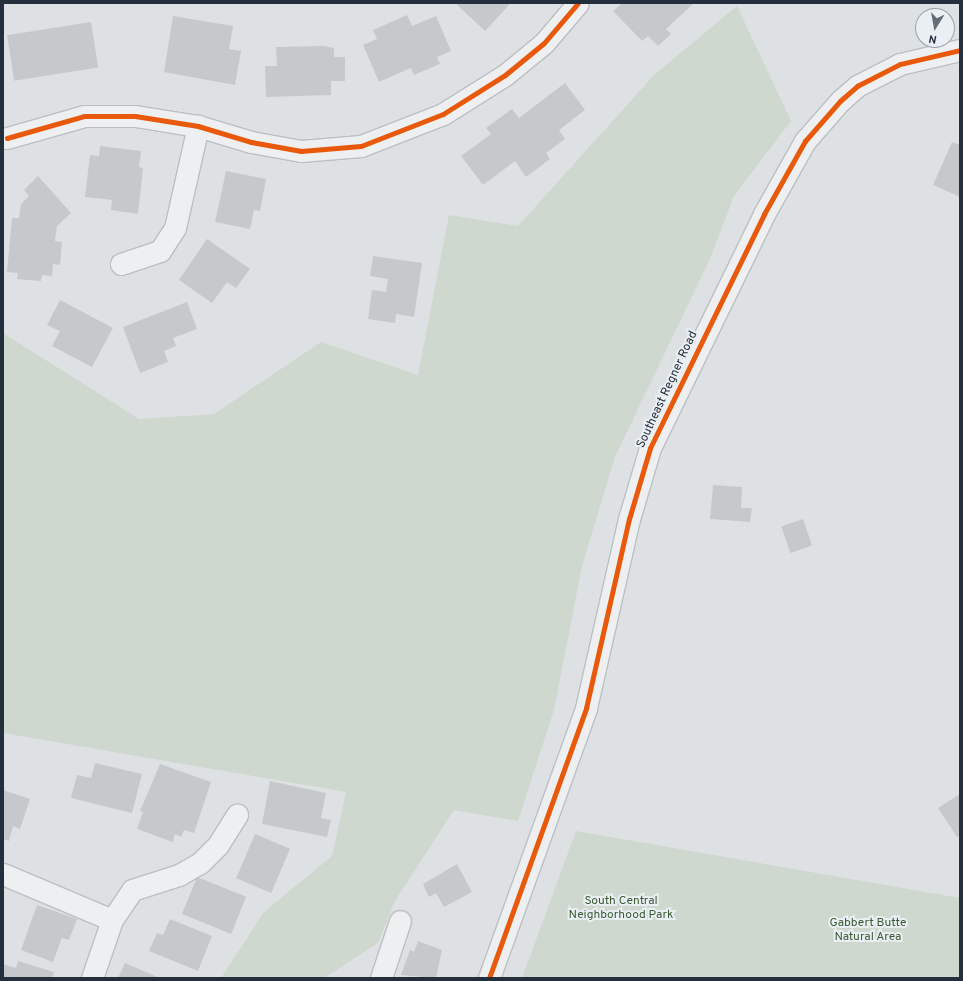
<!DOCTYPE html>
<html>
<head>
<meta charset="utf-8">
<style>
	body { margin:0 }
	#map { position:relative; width:963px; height:981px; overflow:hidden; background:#dee1e4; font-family:Overpass,sans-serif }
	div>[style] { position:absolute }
	.green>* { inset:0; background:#cfd8ce }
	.building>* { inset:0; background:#c6c9cc; transform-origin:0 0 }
	.roads { filter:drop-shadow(1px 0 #bcbfc2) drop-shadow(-1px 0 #bcbfc2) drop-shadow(0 1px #bcbfc2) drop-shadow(0 -1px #bcbfc2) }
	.minor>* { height:21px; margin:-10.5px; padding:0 10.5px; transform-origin:10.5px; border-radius:10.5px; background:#edeff1 }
	.cycleway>* { height:5px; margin:-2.5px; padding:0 2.5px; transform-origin:2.5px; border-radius:2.5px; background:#e8590c }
	span { translate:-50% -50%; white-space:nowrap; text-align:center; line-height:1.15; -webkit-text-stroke:4px #eaeff4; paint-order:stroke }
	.street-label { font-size:12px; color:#242f3d }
	.park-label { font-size:12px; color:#3a5a31 }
	.frame { position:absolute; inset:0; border:4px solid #242f3d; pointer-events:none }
	.north { position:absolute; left:915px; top:8px; width:40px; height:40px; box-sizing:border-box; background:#eaeff4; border:1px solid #9ba2ab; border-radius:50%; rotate:191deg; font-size:11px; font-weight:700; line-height:16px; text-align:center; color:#242f3d }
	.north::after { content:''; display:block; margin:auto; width:14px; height:18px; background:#656d77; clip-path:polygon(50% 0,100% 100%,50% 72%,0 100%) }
</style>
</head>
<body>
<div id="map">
	<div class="green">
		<i style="clip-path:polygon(737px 6px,791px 121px,734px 196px,709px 261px,615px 457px,582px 566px,554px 710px,518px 821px,454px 810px,395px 901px,378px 943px,324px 978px,221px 978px,264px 912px,332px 856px,346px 792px,3px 733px,3px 333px,139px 419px,214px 414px,321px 342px,418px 375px,449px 215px,518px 226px,654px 75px)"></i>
		<i style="clip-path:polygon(576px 831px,960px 898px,960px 978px,522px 978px)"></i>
	</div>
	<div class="building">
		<i style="clip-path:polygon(455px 3px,507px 3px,509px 5px,485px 31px)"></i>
		<i style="clip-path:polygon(622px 3px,694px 3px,666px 29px,671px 34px,658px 46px,648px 36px,642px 41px,613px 11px)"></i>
		<i style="clip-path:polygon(407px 15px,412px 26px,436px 16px,451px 51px,437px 57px,440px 64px,414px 75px,411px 68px,379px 82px,363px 45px,377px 39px,373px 30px)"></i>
		<i style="clip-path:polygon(173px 16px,233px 26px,229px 49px,241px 51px,235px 85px,164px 72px)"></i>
		<i style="left:91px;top:22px;width:46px;height:85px;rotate:81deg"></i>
		<i style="clip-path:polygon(324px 46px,334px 48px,334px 57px,345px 57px,345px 81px,331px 81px,331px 95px,266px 97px,265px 66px,277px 66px,276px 47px)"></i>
		<i style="clip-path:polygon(565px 83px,585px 110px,559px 130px,565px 139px,546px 153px,550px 159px,526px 177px,515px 161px,483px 185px,461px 156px,491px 134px,486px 128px,512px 109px,519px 118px)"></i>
		<i style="clip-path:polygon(952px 142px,960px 145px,960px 197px,933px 185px)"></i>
		<i style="clip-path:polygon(100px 146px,141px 151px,139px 167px,143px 168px,138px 214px,111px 210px,112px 200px,85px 197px,90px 155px,99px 156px)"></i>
		<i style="clip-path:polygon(226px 171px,266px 179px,260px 211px,254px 210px,250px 229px,215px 222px)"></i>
		<i style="clip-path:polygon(38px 176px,71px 213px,57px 226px,55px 241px,62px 242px,60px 265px,53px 264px,52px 276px,42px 275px,41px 281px,17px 279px,18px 273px,7px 272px,12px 218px,19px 218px,21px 204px,29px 196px,24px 190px)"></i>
		<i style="clip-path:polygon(207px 239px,250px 269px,236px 288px,227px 282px,212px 303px,179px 280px)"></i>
		<i style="clip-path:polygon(373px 256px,422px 263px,414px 317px,396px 314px,395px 323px,368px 319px,372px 290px,386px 292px,388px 279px,370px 276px)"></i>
		<i style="clip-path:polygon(60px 300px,113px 328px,92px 367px,52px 346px,60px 331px,47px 325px)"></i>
		<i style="clip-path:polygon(187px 302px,197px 329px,173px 338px,176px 346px,164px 351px,168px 362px,140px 373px,123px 327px)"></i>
		<i style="clip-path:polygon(713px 485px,742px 487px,741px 508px,752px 508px,750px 522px,710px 519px)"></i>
		<i style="left:803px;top:519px;width:28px;height:23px;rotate:71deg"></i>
		<i style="clip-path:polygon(95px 763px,142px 774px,132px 813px,71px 798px,77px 775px,91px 778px)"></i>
		<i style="clip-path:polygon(160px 764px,211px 782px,194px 833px,184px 830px,181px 837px,175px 834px,173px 842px,137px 829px,143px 812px,140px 811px)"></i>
		<i style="clip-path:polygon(270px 781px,326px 793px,321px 818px,331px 820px,327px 837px,262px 824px)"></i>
		<i style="clip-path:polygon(3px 790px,30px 799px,20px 829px,13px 826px,9px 841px,3px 839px)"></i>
		<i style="clip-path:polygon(960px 794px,960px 835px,957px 837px,938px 808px)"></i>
		<i style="left:255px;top:834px;width:38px;height:48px;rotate:23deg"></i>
		<i style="clip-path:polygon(457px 864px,472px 892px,444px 907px,436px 893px,429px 897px,423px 884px)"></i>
		<i style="left:197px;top:877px;width:53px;height:40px;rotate:22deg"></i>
		<i style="clip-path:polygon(37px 905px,77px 919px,69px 940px,62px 938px,53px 962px,21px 950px)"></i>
		<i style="clip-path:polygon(170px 919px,212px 936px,198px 971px,149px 951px,157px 933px,163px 935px)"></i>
		<i style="clip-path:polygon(418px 941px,442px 950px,436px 978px,401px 975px,410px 950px,414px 952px)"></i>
		<i style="clip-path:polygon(18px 961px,54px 972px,52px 978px,3px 978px,3px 964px,16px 968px)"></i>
		<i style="clip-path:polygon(125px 963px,160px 978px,118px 978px)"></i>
	</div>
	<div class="roads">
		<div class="minor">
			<i style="left:7px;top:138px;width:80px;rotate:-15.9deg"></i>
			<i style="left:84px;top:116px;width:51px"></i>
			<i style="left:135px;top:116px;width:64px;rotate:9deg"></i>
			<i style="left:198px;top:126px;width:55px;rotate:16.8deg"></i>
			<i style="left:251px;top:142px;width:51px;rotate:10.2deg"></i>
			<i style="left:301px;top:151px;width:60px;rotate:-4.8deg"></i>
			<i style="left:361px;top:146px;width:88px;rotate:-21.3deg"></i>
			<i style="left:443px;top:114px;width:73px;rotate:-32.2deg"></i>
			<i style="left:505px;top:75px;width:50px;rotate:-39.4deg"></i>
			<i style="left:544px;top:43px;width:52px;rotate:-49.6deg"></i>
			<i style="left:121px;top:264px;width:41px;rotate:-18.4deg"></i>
			<i style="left:160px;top:251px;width:27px;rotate:-57deg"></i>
			<i style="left:175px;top:228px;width:105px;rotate:-77.3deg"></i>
			<i style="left:3px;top:874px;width:118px;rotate:22.9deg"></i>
			<i style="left:92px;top:978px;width:61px;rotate:-71deg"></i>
			<i style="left:112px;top:920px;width:36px;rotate:-56deg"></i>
			<i style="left:132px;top:890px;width:49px;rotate:-17.7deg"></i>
			<i style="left:179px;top:875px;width:24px;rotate:-30deg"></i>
			<i style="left:200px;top:863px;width:25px;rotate:-45deg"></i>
			<i style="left:218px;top:845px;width:36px;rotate:-58deg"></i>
			<i style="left:381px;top:978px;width:60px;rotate:-71.6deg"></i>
			<i style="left:489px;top:978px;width:287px;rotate:-70.2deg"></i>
			<i style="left:586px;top:708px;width:194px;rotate:-77.2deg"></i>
			<i style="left:629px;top:519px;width:74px;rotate:-73.5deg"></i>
			<i style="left:650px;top:448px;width:260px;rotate:-64deg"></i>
			<i style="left:764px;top:214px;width:84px;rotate:-60.7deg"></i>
			<i style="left:805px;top:141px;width:53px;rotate:-48.8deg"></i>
			<i style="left:840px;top:101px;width:23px;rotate:-41deg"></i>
			<i style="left:857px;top:86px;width:48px;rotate:-27.1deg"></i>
			<i style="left:900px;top:64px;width:62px;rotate:-13.1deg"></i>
		</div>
	</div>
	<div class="cycleway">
		<i style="left:7px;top:138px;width:80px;rotate:-15.9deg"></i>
		<i style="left:84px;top:116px;width:51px"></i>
		<i style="left:135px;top:116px;width:64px;rotate:9deg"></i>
		<i style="left:198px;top:126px;width:55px;rotate:16.8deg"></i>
		<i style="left:251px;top:142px;width:51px;rotate:10.2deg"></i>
		<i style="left:301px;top:151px;width:60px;rotate:-4.8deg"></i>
		<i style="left:361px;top:146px;width:88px;rotate:-21.3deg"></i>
		<i style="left:443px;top:114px;width:73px;rotate:-32.2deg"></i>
		<i style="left:505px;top:75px;width:50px;rotate:-39.4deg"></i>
		<i style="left:544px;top:43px;width:52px;rotate:-49.6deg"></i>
		<i style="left:489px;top:978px;width:287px;rotate:-70.2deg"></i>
		<i style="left:586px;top:708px;width:194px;rotate:-77.2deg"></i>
		<i style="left:629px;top:519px;width:74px;rotate:-73.5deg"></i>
		<i style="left:650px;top:448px;width:260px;rotate:-64deg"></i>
		<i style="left:764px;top:214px;width:84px;rotate:-60.7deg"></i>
		<i style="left:805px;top:141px;width:53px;rotate:-48.8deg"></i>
		<i style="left:840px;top:101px;width:23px;rotate:-41deg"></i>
		<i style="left:857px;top:86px;width:48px;rotate:-27.1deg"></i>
		<i style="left:900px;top:64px;width:62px;rotate:-13.1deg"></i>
	</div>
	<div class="street-label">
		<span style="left:668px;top:390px;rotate:-65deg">Southeast Regner Road</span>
	</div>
	<div class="park-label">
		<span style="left:621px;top:909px">South Central<br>Neighborhood Park</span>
		<span style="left:868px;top:931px">Gabbert Butte<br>Natural Area</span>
	</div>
	<div class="frame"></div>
	<div class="north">N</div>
</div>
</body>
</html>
